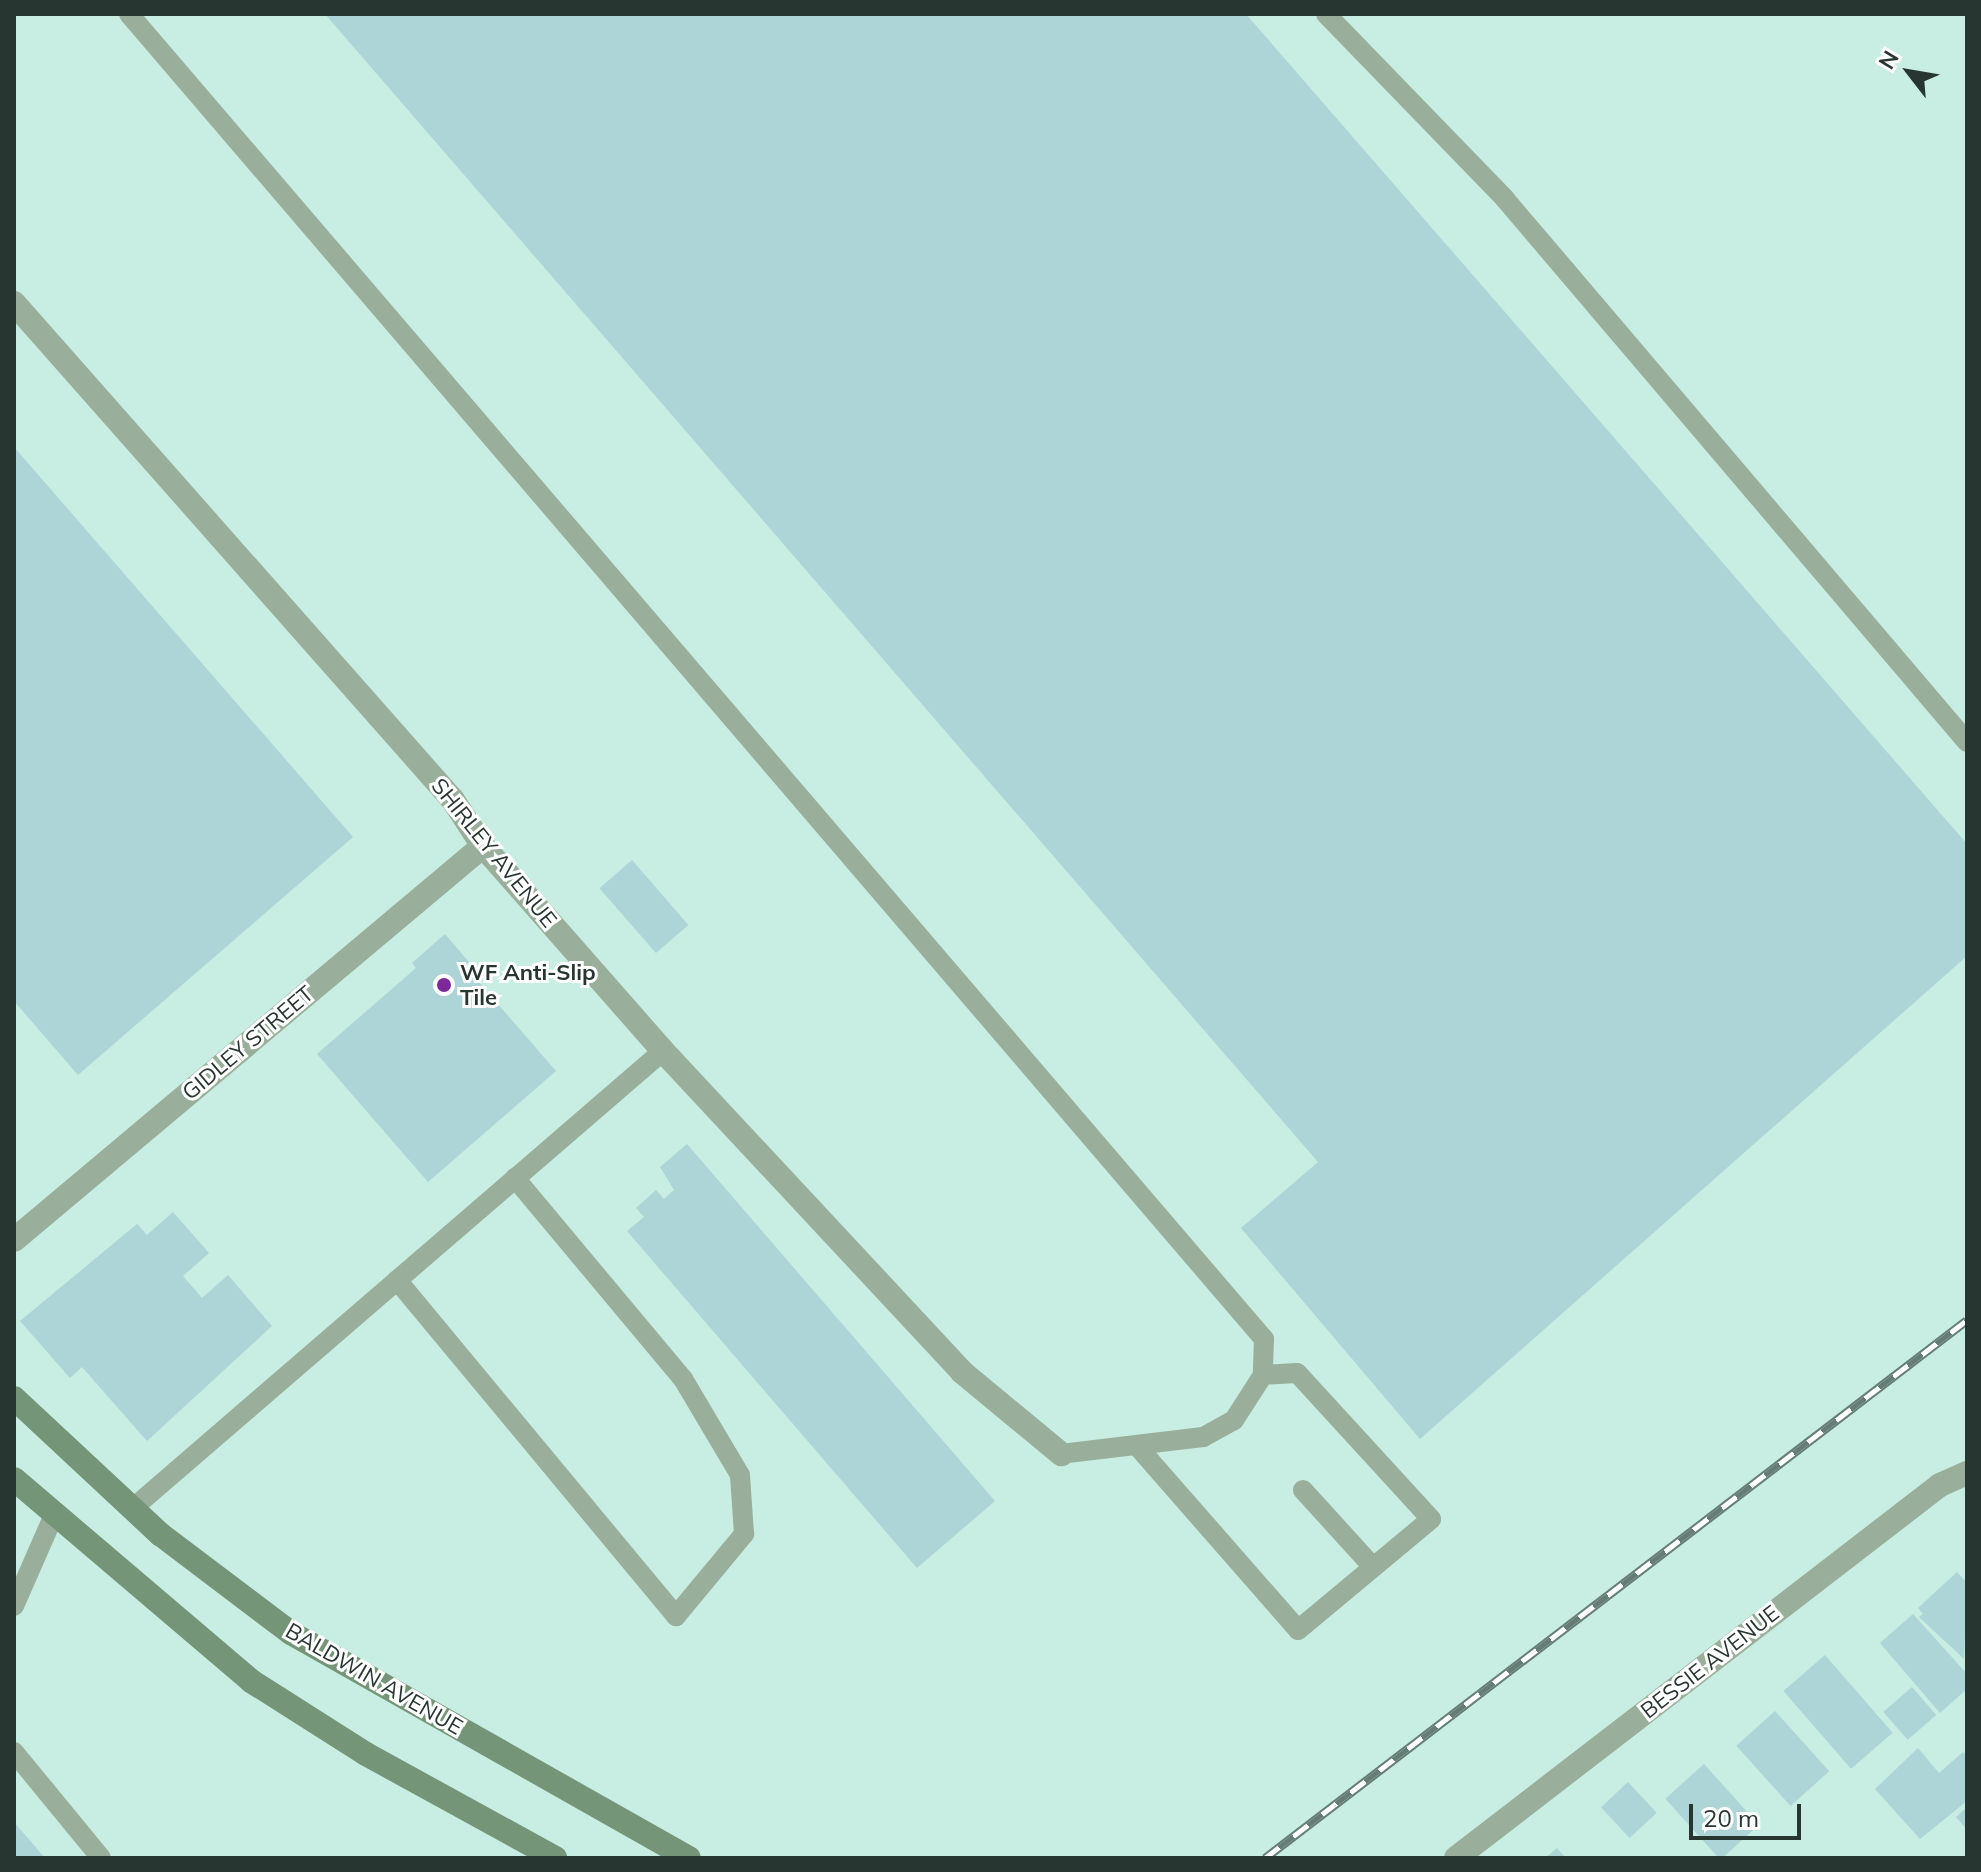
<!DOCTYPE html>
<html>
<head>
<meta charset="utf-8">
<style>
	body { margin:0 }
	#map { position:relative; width:1981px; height:1872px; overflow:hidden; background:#c8ede2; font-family:Mulish,sans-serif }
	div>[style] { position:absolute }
	.building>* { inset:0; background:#add4d7; transform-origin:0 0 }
	.service>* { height:20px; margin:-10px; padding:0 10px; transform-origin:10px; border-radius:10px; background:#99af9b }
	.minor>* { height:24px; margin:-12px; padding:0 12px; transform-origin:12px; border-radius:12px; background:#99af9b }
	.secondary>* { height:24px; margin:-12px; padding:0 12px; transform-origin:12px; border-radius:12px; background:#749577 }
	.rail>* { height:9px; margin-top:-4.5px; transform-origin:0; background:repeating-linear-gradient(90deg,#fff 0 18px,#667d76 0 36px); box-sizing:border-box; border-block:2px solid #667d76 }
	.dots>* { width:22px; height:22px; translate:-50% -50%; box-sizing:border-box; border:4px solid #fff; border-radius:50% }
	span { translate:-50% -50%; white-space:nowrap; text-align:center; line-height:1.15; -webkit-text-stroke:6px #fff; paint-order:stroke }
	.street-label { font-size:22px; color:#283632 }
	.poi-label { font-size:22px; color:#283632; font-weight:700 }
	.left { translate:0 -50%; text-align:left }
	.frame { position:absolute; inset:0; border:16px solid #283632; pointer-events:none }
	.north { position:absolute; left:1869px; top:32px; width:80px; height:80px; -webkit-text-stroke:6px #fff; paint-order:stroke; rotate:301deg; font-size:22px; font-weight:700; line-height:32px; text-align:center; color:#283632 }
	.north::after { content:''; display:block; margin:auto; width:28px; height:36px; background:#283632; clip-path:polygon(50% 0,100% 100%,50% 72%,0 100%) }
	.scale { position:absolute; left:1689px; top:1804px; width:112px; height:36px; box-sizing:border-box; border:4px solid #283632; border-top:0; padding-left:10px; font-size:24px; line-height:28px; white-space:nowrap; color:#283632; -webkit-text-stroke:6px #fff; paint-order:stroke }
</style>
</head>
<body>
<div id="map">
	<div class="building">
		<i style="clip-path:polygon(325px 14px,1246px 14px,1967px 844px,1967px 956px,1420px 1439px,1241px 1228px,1318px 1162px)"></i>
		<i style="clip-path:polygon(14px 447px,353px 837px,78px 1075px,14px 1001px)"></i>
		<i style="left:632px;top:860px;width:86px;height:43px;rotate:49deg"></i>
		<i style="clip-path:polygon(445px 934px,469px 962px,464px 965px,556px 1071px,428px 1182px,317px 1054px,416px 968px,412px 963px)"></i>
		<i style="clip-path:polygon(687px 1144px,995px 1501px,917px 1568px,627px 1231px,644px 1217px,636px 1208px,656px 1190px,664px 1199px,674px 1190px,660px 1167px)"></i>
		<i style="clip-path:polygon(173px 1212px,209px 1253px,183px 1276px,202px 1298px,228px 1275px,272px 1326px,147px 1441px,82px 1367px,70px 1378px,20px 1321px,137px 1224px,147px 1235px)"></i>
		<i style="clip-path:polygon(1957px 1572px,1967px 1583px,1964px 1659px,1919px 1617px,1923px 1614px,1918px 1608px)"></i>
		<i style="clip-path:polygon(1913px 1614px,1967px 1674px,1967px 1689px,1940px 1713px,1880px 1643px)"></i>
		<i style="left:1825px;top:1655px;width:103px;height:55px;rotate:49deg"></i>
		<i style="left:1912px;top:1687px;width:37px;height:38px;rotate:49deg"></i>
		<i style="left:1775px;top:1711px;width:81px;height:52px;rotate:48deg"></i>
		<i style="clip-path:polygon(1918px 1748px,1939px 1773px,1963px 1752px,1967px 1756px,1967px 1801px,1920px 1839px,1875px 1789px)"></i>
		<i style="left:1704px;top:1764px;width:82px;height:52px;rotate:48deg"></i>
		<i style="left:1628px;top:1782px;width:42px;height:37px;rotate:47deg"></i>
		<i style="clip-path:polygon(1967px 1807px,1967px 1830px,1956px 1817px)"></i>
		<i style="clip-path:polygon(14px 1822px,45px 1858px,14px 1858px)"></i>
		<i style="clip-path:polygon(1557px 1848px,1566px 1858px,1545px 1858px)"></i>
	</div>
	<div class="service">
		<i style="left:129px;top:14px;width:1745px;rotate:49.42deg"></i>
		<i style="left:1264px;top:1339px;width:36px;rotate:92deg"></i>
		<i style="left:1263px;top:1375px;width:54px;rotate:122.8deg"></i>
		<i style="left:1234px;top:1420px;width:35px;rotate:151deg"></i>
		<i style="left:1203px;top:1437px;width:143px;rotate:173.2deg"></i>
		<i style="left:1326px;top:14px;width:257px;rotate:45.9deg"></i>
		<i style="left:1505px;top:199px;width:713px;rotate:49.61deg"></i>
		<i style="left:397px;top:1280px;width:437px;rotate:50.3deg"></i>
		<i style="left:676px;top:1616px;width:107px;rotate:-50.3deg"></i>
		<i style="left:744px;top:1534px;width:59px;rotate:-93.9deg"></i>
		<i style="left:740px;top:1475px;width:112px;rotate:-120.7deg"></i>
		<i style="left:683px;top:1379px;width:262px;rotate:-129.9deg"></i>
		<i style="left:1138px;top:1447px;width:243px;rotate:48.8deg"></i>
		<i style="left:1298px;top:1630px;width:173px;rotate:-39.8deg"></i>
		<i style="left:1431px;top:1519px;width:198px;rotate:-132.5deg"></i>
		<i style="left:1297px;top:1373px;width:34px;rotate:177deg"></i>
		<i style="left:1303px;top:1490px;width:104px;rotate:47.7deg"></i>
		<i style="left:132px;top:1509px;width:701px;rotate:-40.78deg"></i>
		<i style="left:14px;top:1606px;width:99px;rotate:-66.3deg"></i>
		<i style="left:14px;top:1752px;width:137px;rotate:50.6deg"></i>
	</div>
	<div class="minor">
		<i style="left:14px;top:303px;width:663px;rotate:48.55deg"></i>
		<i style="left:453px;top:800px;width:55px;rotate:56.9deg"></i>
		<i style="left:483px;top:846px;width:273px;rotate:48.7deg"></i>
		<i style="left:663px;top:1051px;width:439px;rotate:47deg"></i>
		<i style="left:962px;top:1372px;width:129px;rotate:39.6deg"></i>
		<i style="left:14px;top:1240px;width:613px;rotate:-40.03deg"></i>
		<i style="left:1456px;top:1858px;width:611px;rotate:-37.62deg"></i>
		<i style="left:1940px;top:1485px;width:30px;rotate:-24deg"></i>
	</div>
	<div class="secondary">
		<i style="left:14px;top:1398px;width:200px;rotate:43deg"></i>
		<i style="left:160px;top:1534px;width:164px;rotate:37.1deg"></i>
		<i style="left:291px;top:1633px;width:457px;rotate:29.5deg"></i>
		<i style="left:14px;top:1479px;width:311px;rotate:40.4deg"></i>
		<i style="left:251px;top:1681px;width:136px;rotate:32.4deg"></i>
		<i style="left:366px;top:1754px;width:216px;rotate:28.8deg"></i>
	</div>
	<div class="rail">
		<i style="left:1265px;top:1858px;width:884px;rotate:-37.47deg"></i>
	</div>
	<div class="dots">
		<i style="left:444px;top:985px;background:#7c2a9a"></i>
	</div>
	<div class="street-label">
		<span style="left:494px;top:853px;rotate:51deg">SHIRLEY AVENUE</span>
		<span style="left:248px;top:1043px;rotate:-40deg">GIDLEY STREET</span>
		<span style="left:1710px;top:1662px;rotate:-38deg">BESSIE AVENUE</span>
		<span style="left:374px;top:1679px;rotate:30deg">BALDWIN AVENUE</span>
	</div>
	<div class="poi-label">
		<span class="left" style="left:460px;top:985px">WF Anti-Slip<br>Tile</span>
	</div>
	<div class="frame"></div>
	<div class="north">N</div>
	<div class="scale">20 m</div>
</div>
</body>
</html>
